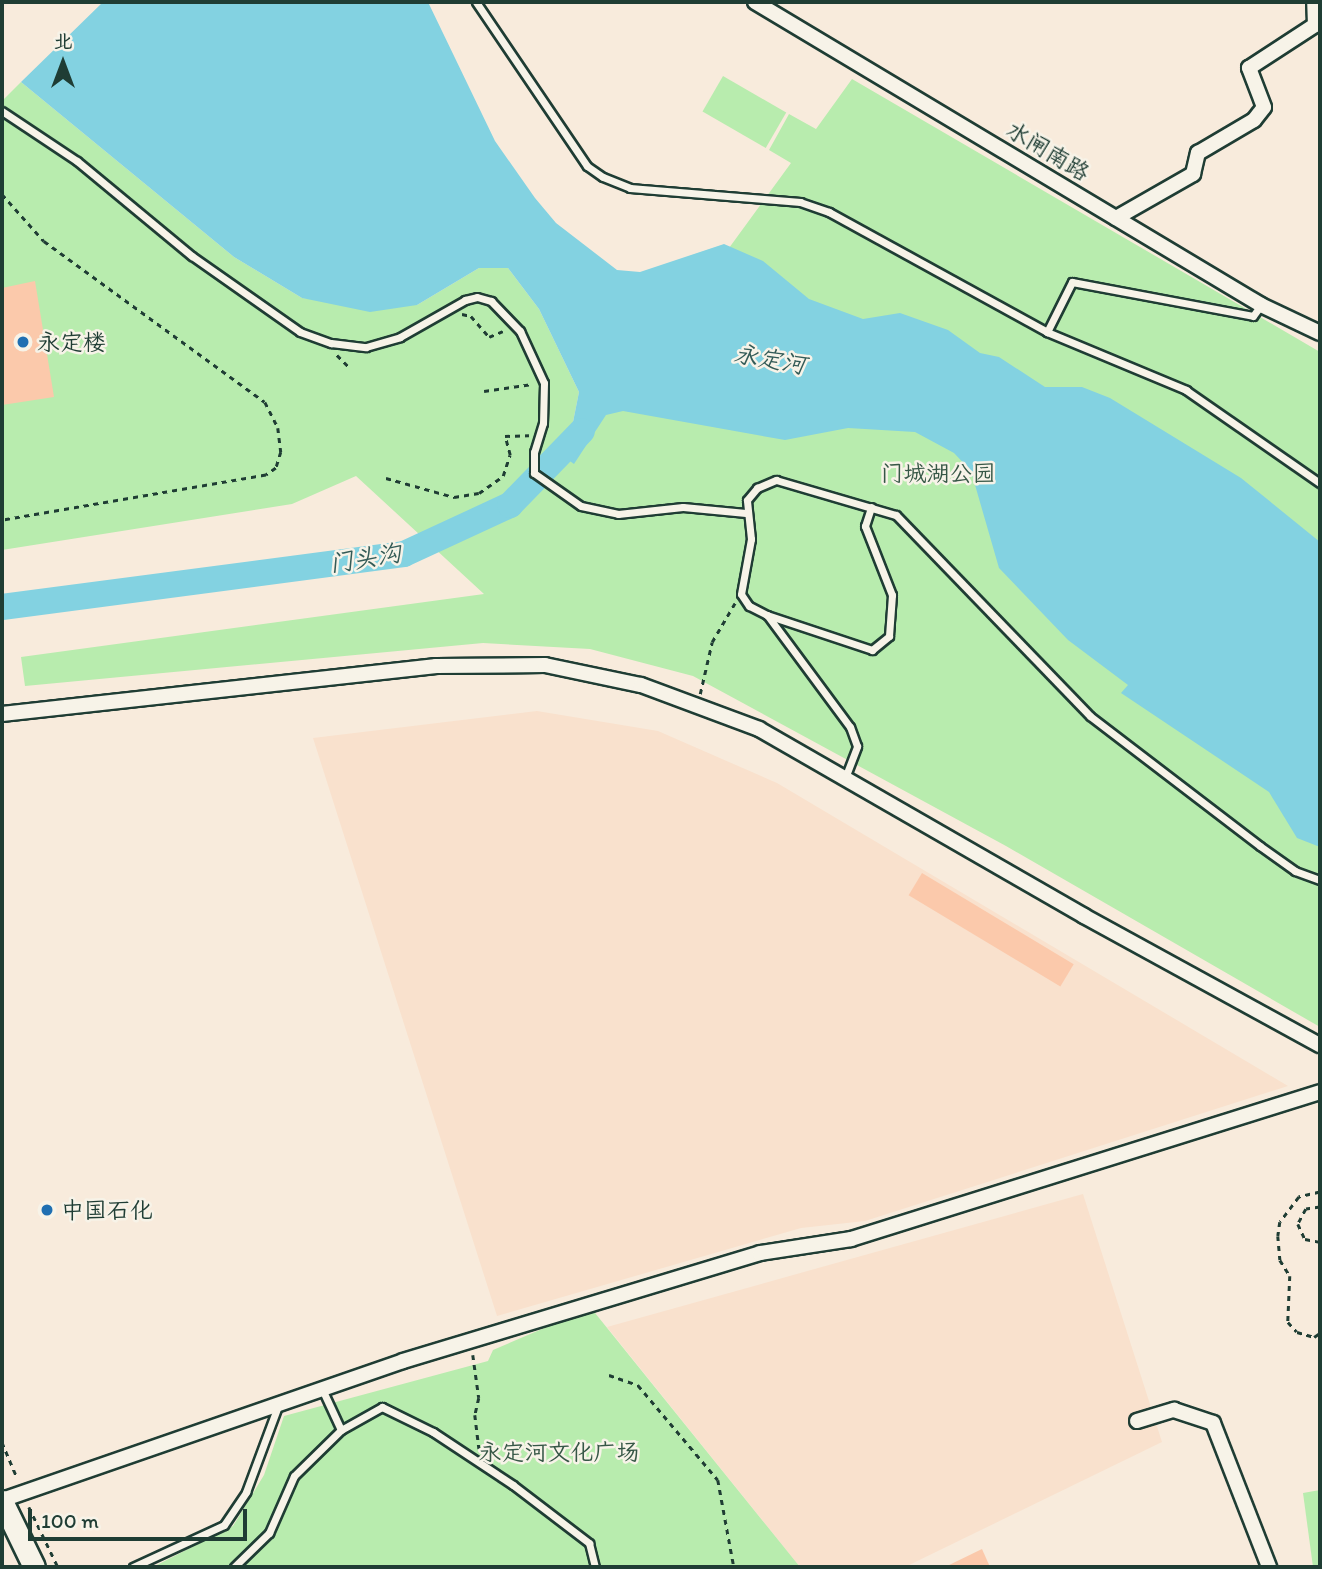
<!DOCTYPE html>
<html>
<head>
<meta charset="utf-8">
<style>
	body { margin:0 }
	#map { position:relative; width:1322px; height:1569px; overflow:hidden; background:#f8ebdc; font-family:Itim,"LXGW WenKai TC",sans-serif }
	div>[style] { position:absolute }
	.built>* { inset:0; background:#f9e1cd }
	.green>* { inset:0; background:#b8ecae; transform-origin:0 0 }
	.water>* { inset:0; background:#83d2e1 }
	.river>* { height:26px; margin:-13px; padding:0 13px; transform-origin:13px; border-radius:13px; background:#83d2e1 }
	.building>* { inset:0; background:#fbc9ab; transform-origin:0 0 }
	.path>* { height:2.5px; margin-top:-1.25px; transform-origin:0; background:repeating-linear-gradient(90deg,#1f3d34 0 5px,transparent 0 10px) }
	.roads { filter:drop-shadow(2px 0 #1f3d34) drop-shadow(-2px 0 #1f3d34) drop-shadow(0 2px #1f3d34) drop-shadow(0 -2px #1f3d34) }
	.service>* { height:7px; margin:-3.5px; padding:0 3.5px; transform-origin:3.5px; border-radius:3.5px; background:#f7f3e8 }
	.minor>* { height:14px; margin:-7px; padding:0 7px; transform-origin:7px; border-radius:7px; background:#f7f3e8 }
	.primary>* { height:21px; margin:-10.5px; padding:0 10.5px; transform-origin:10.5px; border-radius:10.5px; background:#f7f3e8 }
	.dots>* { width:19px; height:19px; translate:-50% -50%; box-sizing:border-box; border:4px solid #f7f3e8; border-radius:50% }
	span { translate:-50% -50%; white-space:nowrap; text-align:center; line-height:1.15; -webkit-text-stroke:5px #f7f3e8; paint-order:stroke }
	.street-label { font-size:23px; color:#1f3d34 }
	.poi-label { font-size:23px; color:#1f3d34 }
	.left { translate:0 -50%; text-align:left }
	.park-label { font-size:23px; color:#365746 }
	.water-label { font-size:24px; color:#335b57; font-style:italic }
	.frame { position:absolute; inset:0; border:4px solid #1f3d34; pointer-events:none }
	.north { position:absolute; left:28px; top:28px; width:70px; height:70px; -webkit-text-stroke:5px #f7f3e8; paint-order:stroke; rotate:0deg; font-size:19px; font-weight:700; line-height:28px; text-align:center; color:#1f3d34 }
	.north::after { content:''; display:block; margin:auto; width:24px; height:32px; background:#1f3d34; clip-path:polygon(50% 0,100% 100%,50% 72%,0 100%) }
	.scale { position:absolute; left:28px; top:1509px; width:219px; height:32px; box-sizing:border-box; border:4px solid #1f3d34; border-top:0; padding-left:9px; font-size:21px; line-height:24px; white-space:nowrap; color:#1f3d34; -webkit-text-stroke:5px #f7f3e8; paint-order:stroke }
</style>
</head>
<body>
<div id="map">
	<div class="built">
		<i style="clip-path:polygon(537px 711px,658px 731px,777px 783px,1288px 1086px,865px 1221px,801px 1228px,497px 1316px,313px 738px)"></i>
		<i style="clip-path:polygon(1083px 1194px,1162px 1442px,905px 1567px,800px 1567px,607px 1327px)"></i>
	</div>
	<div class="green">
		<i style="left:723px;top:76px;width:73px;height:41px;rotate:30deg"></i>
		<i style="clip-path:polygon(852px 79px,1320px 352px,1320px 1027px,1006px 846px,693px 676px,590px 649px,483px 643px,25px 686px,21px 657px,484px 594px,356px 476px,292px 504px,2px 550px,2px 101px,21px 82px,234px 257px,302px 298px,417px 305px,479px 268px,508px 268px,539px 309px,579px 392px,573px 422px,555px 444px,624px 392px,791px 163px,769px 150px,789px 114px,816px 129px)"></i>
		<i style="clip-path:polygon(591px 1308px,800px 1567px,153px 1567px,233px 1526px,264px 1475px,284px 1416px,488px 1361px,493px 1350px)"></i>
		<i style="clip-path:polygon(1320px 1490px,1320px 1567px,1313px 1567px,1303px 1493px)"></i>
	</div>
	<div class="water">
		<i style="clip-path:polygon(103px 2px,428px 2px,495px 141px,535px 198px,556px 223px,617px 270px,640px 272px,724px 244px,763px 261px,809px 299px,863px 319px,900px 313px,948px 330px,980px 353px,999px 357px,1045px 387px,1082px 387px,1110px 398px,1241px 478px,1320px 542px,1320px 847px,1297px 838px,1269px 792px,1121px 693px,1128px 685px,1068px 640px,999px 568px,971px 471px,954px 453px,915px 432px,848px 428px,785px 440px,623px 411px,606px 415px,574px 464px,552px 448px,573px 422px,579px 392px,539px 309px,508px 268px,479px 268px,417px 305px,370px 312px,302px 298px,234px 257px,21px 82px)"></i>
	</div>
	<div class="river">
		<i style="left:2px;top:607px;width:405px;rotate:-7.5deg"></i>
		<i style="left:404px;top:554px;width:117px;rotate:-24.8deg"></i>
		<i style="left:510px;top:505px;width:103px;rotate:-45.8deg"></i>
	</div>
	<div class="building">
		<i style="clip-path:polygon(35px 281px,54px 397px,2px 405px,2px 288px)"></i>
		<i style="left:922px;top:873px;width:177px;height:26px;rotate:31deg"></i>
		<i style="clip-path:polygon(982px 1549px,990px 1567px,945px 1567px)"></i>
	</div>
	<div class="path">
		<i style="left:2px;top:194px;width:63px;rotate:48.2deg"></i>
		<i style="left:44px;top:241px;width:273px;rotate:36.1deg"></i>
		<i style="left:265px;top:402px;width:29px;rotate:63deg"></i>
		<i style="left:278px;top:428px;width:24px;rotate:83deg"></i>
		<i style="left:281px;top:452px;width:17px;rotate:107deg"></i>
		<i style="left:276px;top:468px;width:12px;rotate:145deg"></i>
		<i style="left:266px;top:475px;width:268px;rotate:170.3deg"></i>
		<i style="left:462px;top:314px;width:9px;rotate:13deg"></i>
		<i style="left:471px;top:316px;width:28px;rotate:49deg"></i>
		<i style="left:489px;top:337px;width:15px;rotate:-23deg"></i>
		<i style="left:337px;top:355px;width:16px;rotate:45deg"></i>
		<i style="left:484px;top:391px;width:49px;rotate:-8.1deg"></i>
		<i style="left:386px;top:478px;width:71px;rotate:15.6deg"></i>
		<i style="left:454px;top:497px;width:25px;rotate:-9deg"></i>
		<i style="left:479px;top:493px;width:29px;rotate:-35deg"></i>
		<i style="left:503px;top:476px;width:22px;rotate:-72deg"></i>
		<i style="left:510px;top:455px;width:20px;rotate:-105deg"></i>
		<i style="left:505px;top:436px;width:24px;rotate:-2deg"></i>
		<i style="left:700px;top:694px;width:53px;rotate:-77deg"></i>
		<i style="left:712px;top:642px;width:45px;rotate:-59.5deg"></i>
		<i style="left:1320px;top:1192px;width:22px;rotate:167deg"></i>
		<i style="left:1299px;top:1197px;width:31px;rotate:127deg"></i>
		<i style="left:1280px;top:1222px;width:14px;rotate:98deg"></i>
		<i style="left:1278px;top:1236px;width:24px;rotate:85deg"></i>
		<i style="left:1280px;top:1260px;width:19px;rotate:58deg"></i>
		<i style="left:1290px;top:1276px;width:46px;rotate:92.5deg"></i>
		<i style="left:1288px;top:1322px;width:13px;rotate:48deg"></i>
		<i style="left:1297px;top:1332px;width:18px;rotate:16deg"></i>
		<i style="left:1314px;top:1337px;width:7px;rotate:-34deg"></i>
		<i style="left:1320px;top:1207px;width:14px;rotate:172deg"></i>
		<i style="left:1306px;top:1209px;width:17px;rotate:118deg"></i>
		<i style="left:1298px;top:1224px;width:17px;rotate:65deg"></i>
		<i style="left:1305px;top:1239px;width:15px;rotate:11deg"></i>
		<i style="left:473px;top:1355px;width:43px;rotate:82.1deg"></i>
		<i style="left:479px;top:1398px;width:17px;rotate:103deg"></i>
		<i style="left:475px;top:1415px;width:34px;rotate:83deg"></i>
		<i style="left:609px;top:1375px;width:31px;rotate:19deg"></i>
		<i style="left:638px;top:1385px;width:124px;rotate:49.9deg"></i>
		<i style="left:718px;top:1480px;width:88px;rotate:79.6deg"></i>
		<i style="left:2px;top:1442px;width:39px;rotate:67deg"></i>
		<i style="left:29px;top:1507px;width:67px;rotate:64.2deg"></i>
	</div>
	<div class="roads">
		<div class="service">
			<i style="left:476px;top:2px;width:198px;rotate:55.9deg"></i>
			<i style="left:587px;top:166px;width:19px;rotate:35deg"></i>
			<i style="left:603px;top:177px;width:29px;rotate:22deg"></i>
			<i style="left:630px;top:188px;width:171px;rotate:4.7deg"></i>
			<i style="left:800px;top:202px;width:31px;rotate:19deg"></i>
			<i style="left:829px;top:212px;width:249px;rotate:28.8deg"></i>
			<i style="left:1047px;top:332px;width:151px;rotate:22.6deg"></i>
			<i style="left:1186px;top:390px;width:163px;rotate:34.8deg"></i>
			<i style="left:2px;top:111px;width:90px;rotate:33.7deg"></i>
			<i style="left:77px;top:161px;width:149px;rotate:39.6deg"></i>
			<i style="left:192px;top:256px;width:132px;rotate:35.1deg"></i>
			<i style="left:300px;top:332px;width:33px;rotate:20deg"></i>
			<i style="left:331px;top:343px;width:35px;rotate:7deg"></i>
			<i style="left:366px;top:347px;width:35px;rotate:-16deg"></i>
			<i style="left:400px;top:337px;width:75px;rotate:-29.6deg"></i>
			<i style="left:465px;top:300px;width:12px;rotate:-14deg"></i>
			<i style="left:477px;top:297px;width:15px;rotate:16deg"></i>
			<i style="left:491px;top:301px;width:42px;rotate:46deg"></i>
			<i style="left:520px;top:331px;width:57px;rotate:65.2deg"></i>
			<i style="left:544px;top:383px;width:40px;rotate:91.4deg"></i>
			<i style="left:543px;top:423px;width:30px;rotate:107deg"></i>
			<i style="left:534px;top:452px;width:21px;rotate:90deg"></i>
			<i style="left:534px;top:473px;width:57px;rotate:35.1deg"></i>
			<i style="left:581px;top:506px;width:38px;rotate:12deg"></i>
			<i style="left:618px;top:514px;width:65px;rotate:-6.1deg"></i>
			<i style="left:683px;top:507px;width:63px;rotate:5.4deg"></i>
			<i style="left:1047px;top:332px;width:56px;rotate:-63.4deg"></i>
			<i style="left:1072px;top:282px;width:184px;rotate:10.6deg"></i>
			<i style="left:1253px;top:316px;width:14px;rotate:-54deg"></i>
			<i style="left:767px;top:615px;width:111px;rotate:18.4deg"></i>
			<i style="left:872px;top:650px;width:22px;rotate:-39deg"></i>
			<i style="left:889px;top:636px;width:41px;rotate:-85.8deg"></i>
			<i style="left:892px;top:595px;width:74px;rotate:-111.4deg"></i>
			<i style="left:865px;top:526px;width:20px;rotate:-72deg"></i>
			<i style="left:845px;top:778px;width:34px;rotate:-69deg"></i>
			<i style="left:857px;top:746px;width:20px;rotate:-110deg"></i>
			<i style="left:850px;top:727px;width:139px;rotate:-126.5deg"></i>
			<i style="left:767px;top:615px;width:20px;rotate:-153deg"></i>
			<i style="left:749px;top:606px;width:14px;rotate:-124deg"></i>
			<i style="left:741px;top:594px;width:56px;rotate:-79.7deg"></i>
			<i style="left:751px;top:539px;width:39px;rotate:-96deg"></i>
			<i style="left:747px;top:500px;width:16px;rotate:-50deg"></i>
			<i style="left:757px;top:488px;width:21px;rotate:-23deg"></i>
			<i style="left:776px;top:480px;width:125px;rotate:16.3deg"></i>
			<i style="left:896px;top:515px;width:279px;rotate:46deg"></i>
			<i style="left:1090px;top:716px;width:214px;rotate:37.4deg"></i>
			<i style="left:1260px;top:846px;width:43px;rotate:35.5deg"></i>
			<i style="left:1295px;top:871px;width:27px;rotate:20deg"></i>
			<i style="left:322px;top:1389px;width:45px;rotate:65.1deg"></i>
			<i style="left:133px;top:1567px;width:100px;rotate:-24.8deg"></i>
			<i style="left:224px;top:1525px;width:40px;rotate:-56deg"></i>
			<i style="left:246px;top:1492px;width:92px;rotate:-69.6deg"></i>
			<i style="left:234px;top:1567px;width:49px;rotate:-44.2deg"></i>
			<i style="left:269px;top:1533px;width:62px;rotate:-66.3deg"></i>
			<i style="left:294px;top:1476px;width:66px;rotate:-44.4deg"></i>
			<i style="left:341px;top:1430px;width:47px;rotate:-29.3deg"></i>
			<i style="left:382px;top:1407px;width:57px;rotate:26.1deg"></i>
			<i style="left:433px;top:1432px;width:96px;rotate:33.5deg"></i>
			<i style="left:513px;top:1485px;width:96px;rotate:37.3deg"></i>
			<i style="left:589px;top:1543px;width:25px;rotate:76deg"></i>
		</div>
		<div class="minor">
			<i style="left:755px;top:2px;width:590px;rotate:30.91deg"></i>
			<i style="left:1261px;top:305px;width:65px;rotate:25.4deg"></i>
			<i style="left:1116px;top:218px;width:89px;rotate:-29.7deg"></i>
			<i style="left:1193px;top:174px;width:22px;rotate:-77deg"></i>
			<i style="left:1198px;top:153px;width:65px;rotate:-30.5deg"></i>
			<i style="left:1254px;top:120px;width:16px;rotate:-52deg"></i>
			<i style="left:1264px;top:107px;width:42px;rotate:-111deg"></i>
			<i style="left:1249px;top:68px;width:79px;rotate:-33.1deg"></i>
			<i style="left:1315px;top:25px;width:23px;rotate:-92deg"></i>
			<i style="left:2px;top:714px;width:437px;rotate:-6.3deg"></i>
			<i style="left:436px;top:666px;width:109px;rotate:-0.5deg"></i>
			<i style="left:545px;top:665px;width:98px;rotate:11.8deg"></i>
			<i style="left:641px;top:685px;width:126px;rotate:20.4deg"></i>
			<i style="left:759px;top:729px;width:375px;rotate:29.9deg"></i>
			<i style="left:1084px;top:916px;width:269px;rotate:28.7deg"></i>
			<i style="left:1137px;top:1421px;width:39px;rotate:-17deg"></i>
			<i style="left:1174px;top:1410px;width:41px;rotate:18.4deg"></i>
			<i style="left:1213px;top:1423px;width:155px;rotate:68.7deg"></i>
			<i style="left:2px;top:1500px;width:424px;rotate:-19.1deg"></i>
			<i style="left:403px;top:1361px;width:373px;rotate:-16.8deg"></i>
			<i style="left:760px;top:1253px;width:92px;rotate:-8.7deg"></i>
			<i style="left:851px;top:1239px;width:491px;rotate:-17.4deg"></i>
		</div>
		<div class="primary">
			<i style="left:2px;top:1501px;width:73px;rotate:64.1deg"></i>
		</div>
	</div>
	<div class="dots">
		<i style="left:23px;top:342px;background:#1f6fb2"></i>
		<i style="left:47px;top:1210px;background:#1f6fb2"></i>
	</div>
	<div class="street-label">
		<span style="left:1048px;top:151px;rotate:31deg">水闸南路</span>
	</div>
	<div class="poi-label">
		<span class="left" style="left:37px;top:342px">永定楼</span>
		<span class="left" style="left:61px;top:1210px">中国石化</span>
	</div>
	<div class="park-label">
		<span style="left:938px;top:473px">门城湖公园</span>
		<span style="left:559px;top:1452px">永定河文化广场</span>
	</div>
	<div class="water-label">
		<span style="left:770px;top:359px;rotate:10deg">永定河</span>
		<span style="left:365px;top:558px;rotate:-9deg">门头沟</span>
	</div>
	<div class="frame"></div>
	<div class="north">北</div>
	<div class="scale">100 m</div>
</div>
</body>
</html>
